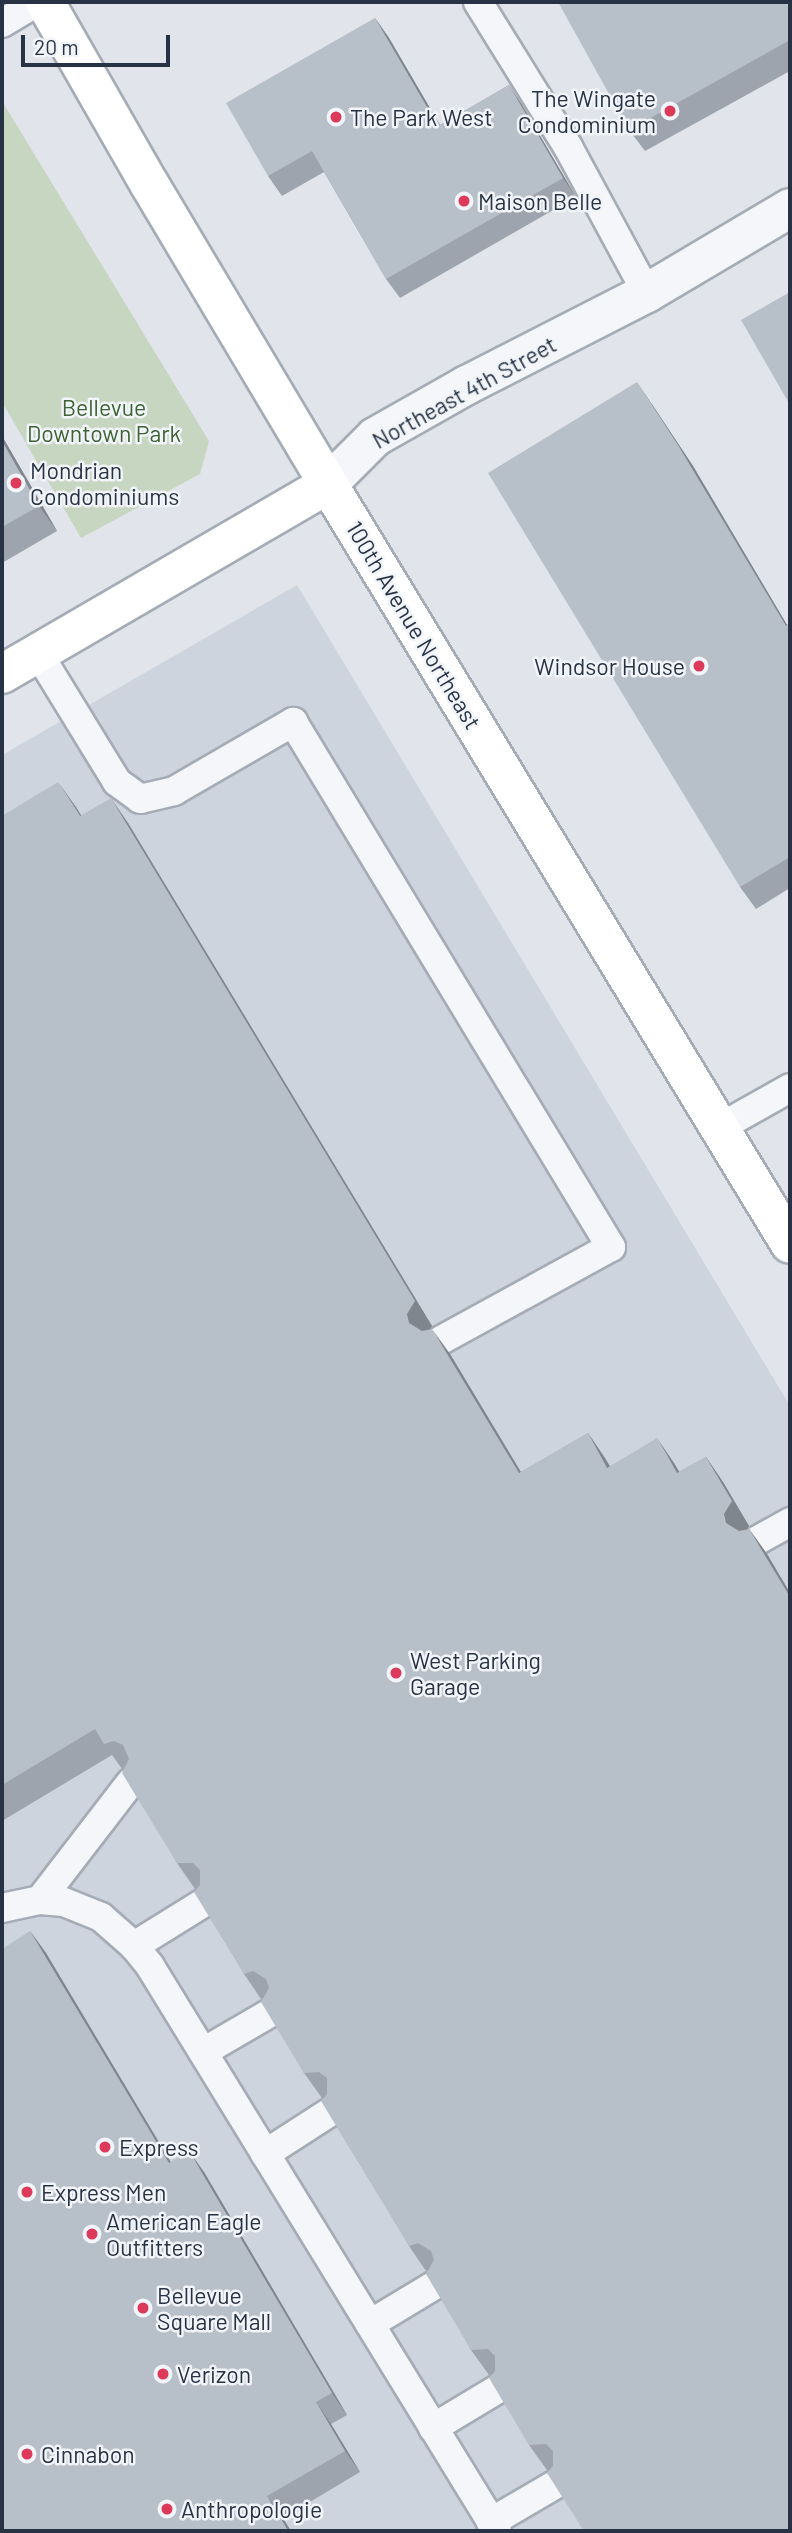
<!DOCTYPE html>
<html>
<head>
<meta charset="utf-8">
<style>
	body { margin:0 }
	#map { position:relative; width:792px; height:2533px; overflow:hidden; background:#e1e5eb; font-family:Barlow,sans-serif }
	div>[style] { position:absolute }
	.built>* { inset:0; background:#ced4dd }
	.green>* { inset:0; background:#c7d6c1 }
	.roads { filter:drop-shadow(2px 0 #a5acb6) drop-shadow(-2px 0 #a5acb6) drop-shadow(0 2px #a5acb6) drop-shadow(0 -2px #a5acb6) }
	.lane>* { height:28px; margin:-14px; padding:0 14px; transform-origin:14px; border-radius:14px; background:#f4f6f9 }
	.street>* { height:38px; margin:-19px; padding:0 19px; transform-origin:19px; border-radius:19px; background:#f4f6f9 }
	.secondary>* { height:38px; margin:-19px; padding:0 19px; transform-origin:19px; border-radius:19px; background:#fff }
	.wall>* { inset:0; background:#9da4ad }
	.shaded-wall>* { inset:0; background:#80868d }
	.building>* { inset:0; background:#b7bfc9 }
	.dots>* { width:19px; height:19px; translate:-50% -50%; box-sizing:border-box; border:4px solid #f1f4f8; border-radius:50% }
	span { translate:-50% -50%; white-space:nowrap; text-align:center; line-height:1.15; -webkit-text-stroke:5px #f1f4f8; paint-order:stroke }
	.poi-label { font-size:23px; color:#273345 }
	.right { translate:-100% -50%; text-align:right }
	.left { translate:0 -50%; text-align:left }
	.street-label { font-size:23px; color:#273345 }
	.park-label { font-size:23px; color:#3e6233 }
	.frame { position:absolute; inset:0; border:4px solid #273345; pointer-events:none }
	.scale { position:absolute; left:21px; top:35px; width:149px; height:32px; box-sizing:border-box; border:4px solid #273345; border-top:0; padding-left:9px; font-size:21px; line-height:24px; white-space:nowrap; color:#273345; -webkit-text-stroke:5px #f1f4f8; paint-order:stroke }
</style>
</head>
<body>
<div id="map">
	<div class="built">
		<i style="clip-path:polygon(297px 585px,790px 1406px,790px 2531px,2px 2531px,2px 755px)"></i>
	</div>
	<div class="green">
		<i style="clip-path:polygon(2px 101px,209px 441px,200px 474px,81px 538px,2px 402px)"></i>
	</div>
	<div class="roads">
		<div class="lane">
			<i style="left:478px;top:2px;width:171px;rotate:58.2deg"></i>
			<i style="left:568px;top:147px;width:166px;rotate:61.6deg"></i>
			<i style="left:2px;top:23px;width:41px;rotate:-31deg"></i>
			<i style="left:38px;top:653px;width:151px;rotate:58.5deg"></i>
			<i style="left:117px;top:782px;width:29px;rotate:36deg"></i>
			<i style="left:140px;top:799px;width:35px;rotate:-13deg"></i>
			<i style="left:174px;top:791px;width:138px;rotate:-30.1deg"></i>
			<i style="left:293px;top:722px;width:614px;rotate:58.8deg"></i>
			<i style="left:611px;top:1247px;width:194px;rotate:151.3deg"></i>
			<i style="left:719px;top:1128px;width:81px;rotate:-29.4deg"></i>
			<i style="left:758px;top:1540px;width:37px;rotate:-29deg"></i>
			<i style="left:40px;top:1900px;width:148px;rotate:-52.4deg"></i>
			<i style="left:2px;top:1908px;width:39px;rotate:-12deg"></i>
			<i style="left:40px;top:1900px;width:24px;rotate:5deg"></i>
			<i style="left:64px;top:1902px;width:40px;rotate:22deg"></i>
			<i style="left:101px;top:1917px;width:44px;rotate:41.3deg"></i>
			<i style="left:134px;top:1946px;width:26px;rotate:51deg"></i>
			<i style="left:150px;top:1966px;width:663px;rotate:58.44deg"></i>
			<i style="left:134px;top:1946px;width:81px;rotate:-31.9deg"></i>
			<i style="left:203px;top:2052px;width:78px;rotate:-30.2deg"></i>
			<i style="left:265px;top:2154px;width:77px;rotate:-32.9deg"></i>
			<i style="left:370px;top:2324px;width:76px;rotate:-31deg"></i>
			<i style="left:433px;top:2428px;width:76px;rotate:-31deg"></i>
			<i style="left:491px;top:2522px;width:75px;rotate:-30.3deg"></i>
		</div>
		<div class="street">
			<i style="left:328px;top:484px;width:66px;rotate:-45deg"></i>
			<i style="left:375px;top:437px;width:106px;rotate:-29.5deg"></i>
			<i style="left:467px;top:385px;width:202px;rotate:-27.1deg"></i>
			<i style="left:647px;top:293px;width:166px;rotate:-30.7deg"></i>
		</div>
		<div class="secondary">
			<i style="left:45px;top:2px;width:211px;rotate:60.2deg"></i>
			<i style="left:150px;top:185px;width:348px;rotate:59.2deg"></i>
			<i style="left:328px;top:484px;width:889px;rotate:58.7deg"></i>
			<i style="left:2px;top:674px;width:377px;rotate:-30.2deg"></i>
		</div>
	</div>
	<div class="wall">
		<i style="clip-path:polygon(790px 4px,790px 71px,645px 151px,629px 130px)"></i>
		<i style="clip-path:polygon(375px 18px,389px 38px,440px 125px,509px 85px,522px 105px,576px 197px,400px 298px,386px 279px,324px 172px,282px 196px,268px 176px)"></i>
		<i style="clip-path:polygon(652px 404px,693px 466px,787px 625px,790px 623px,790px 888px,756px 909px,740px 887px)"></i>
		<i style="clip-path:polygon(2px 436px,57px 531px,2px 563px)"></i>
		<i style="clip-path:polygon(81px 815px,128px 823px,432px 1326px,430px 1329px,450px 1354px,521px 1472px,588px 1433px,610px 1466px,674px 1463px,679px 1472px,706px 1457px,723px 1482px,749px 1526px,747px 1529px,749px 1529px,767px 1554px,790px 1593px,790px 2531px,547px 2470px,529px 2445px,492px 2375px,489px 2375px,471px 2350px,428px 2270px,426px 2271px,409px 2246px,324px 2098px,322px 2098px,304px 2073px,263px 1998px,261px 1999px,244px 1974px,197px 1889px,195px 1889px,177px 1863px,124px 1768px,122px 1769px,112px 1755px,2px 1821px,2px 816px)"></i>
		<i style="clip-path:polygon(30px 1931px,46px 1953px,170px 2162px,204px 2172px,347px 2415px,331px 2424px,360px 2472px,283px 2518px,2px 2531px)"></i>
	</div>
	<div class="shaded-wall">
		<i style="clip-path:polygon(375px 18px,389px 38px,452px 146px,438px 126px)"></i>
		<i style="clip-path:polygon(509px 85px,522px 105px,576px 197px,563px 178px)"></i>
		<i style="clip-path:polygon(637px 382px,693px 466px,790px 630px,786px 626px)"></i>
		<i style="clip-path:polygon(2px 436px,57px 531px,39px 506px,2px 441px)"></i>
		<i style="clip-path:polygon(58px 782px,76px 807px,97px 841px,80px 816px)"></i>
		<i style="clip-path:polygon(111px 798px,128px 823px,432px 1326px,424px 1339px,409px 1323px)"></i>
		<i style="clip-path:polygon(432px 1329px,450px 1354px,537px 1499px,519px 1473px)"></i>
		<i style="clip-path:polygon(588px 1433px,605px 1458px,625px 1493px,607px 1468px)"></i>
		<i style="clip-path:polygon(657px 1438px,674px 1463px,695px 1498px,677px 1473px)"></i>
		<i style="clip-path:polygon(706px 1457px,723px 1482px,749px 1526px,741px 1539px,726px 1523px)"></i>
		<i style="clip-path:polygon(749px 1529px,767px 1554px,790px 1593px,790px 1597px)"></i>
		<i style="clip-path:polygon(30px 1931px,46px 1953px,184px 2184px,169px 2163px)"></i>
		<i style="clip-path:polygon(189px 2151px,204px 2172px,347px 2415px,332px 2393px)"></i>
		<i style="clip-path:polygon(316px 2402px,331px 2424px,360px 2472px,345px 2451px)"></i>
		<i style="clip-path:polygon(267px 2496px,283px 2518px,291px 2531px,288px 2531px)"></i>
	</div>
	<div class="building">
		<i style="clip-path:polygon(558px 2px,786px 2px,790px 9px,790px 40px,629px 130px)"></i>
		<i style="clip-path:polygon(375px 18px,438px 126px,509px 85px,563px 178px,386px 279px,312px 151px,268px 176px,226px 103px)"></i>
		<i style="clip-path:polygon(790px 292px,790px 405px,741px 320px)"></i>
		<i style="clip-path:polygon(637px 382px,678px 445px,786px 626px,790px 623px,790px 857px,740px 887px,488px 473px)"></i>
		<i style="clip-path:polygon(2px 441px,39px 506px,2px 527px)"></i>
		<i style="clip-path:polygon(58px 782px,80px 816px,111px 798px,415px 1301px,407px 1314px,409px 1323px,422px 1331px,432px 1329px,519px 1473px,588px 1433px,607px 1468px,657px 1438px,677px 1473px,706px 1457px,732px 1501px,724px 1514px,726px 1523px,739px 1531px,749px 1529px,790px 1597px,790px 2531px,584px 2531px,547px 2473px,553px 2466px,553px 2451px,546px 2444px,529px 2445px,489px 2378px,495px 2371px,495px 2356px,488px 2349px,471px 2350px,426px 2274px,434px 2260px,431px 2251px,418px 2243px,409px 2246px,321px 2101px,327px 2094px,327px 2078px,319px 2072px,304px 2073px,261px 2002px,269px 1988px,266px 1979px,253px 1971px,244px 1974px,194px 1892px,200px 1885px,200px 1870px,193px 1863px,177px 1863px,122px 1773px,129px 1759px,123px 1745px,114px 1741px,104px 1744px,95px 1729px,2px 1785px,2px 816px)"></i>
		<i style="clip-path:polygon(30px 1931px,169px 2163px,189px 2151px,332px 2393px,316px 2402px,345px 2451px,267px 2496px,288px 2531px,2px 2531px,2px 1949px)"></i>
	</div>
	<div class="dots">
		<i style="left:670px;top:111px;background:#dd395a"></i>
		<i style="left:336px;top:117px;background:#dd395a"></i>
		<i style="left:464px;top:201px;background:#dd395a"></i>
		<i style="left:16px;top:483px;background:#dd395a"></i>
		<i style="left:699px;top:666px;background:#dd395a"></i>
		<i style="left:396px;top:1673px;background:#dd395a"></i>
		<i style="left:105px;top:2147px;background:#dd395a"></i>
		<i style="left:27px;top:2192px;background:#dd395a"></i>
		<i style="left:92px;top:2234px;background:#dd395a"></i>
		<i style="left:143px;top:2308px;background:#dd395a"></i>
		<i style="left:163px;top:2374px;background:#dd395a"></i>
		<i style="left:27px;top:2454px;background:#dd395a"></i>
		<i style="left:167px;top:2509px;background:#dd395a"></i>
	</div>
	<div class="poi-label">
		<span class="right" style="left:656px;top:111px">The Wingate<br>Condominium</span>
		<span class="left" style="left:350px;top:117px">The Park West</span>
		<span class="left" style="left:478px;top:201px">Maison Belle</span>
		<span class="left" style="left:30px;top:483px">Mondrian<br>Condominiums</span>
		<span class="right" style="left:685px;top:666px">Windsor House</span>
		<span class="left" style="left:410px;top:1673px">West Parking<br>Garage</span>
		<span class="left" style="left:119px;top:2147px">Express</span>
		<span class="left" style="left:41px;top:2192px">Express Men</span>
		<span class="left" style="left:106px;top:2234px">American Eagle<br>Outfitters</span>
		<span class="left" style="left:157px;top:2308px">Bellevue<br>Square Mall</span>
		<span class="left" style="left:177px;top:2374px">Verizon</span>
		<span class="left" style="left:41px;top:2454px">Cinnabon</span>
		<span class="left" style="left:181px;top:2509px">Anthropologie</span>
	</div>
	<div class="street-label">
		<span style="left:464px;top:392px;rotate:-29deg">Northeast 4th Street</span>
		<span style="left:414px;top:625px;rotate:59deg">100th Avenue Northeast</span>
	</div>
	<div class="park-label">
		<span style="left:104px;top:420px">Bellevue<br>Downtown Park</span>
	</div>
	<div class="frame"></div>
	<div class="scale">20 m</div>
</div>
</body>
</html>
